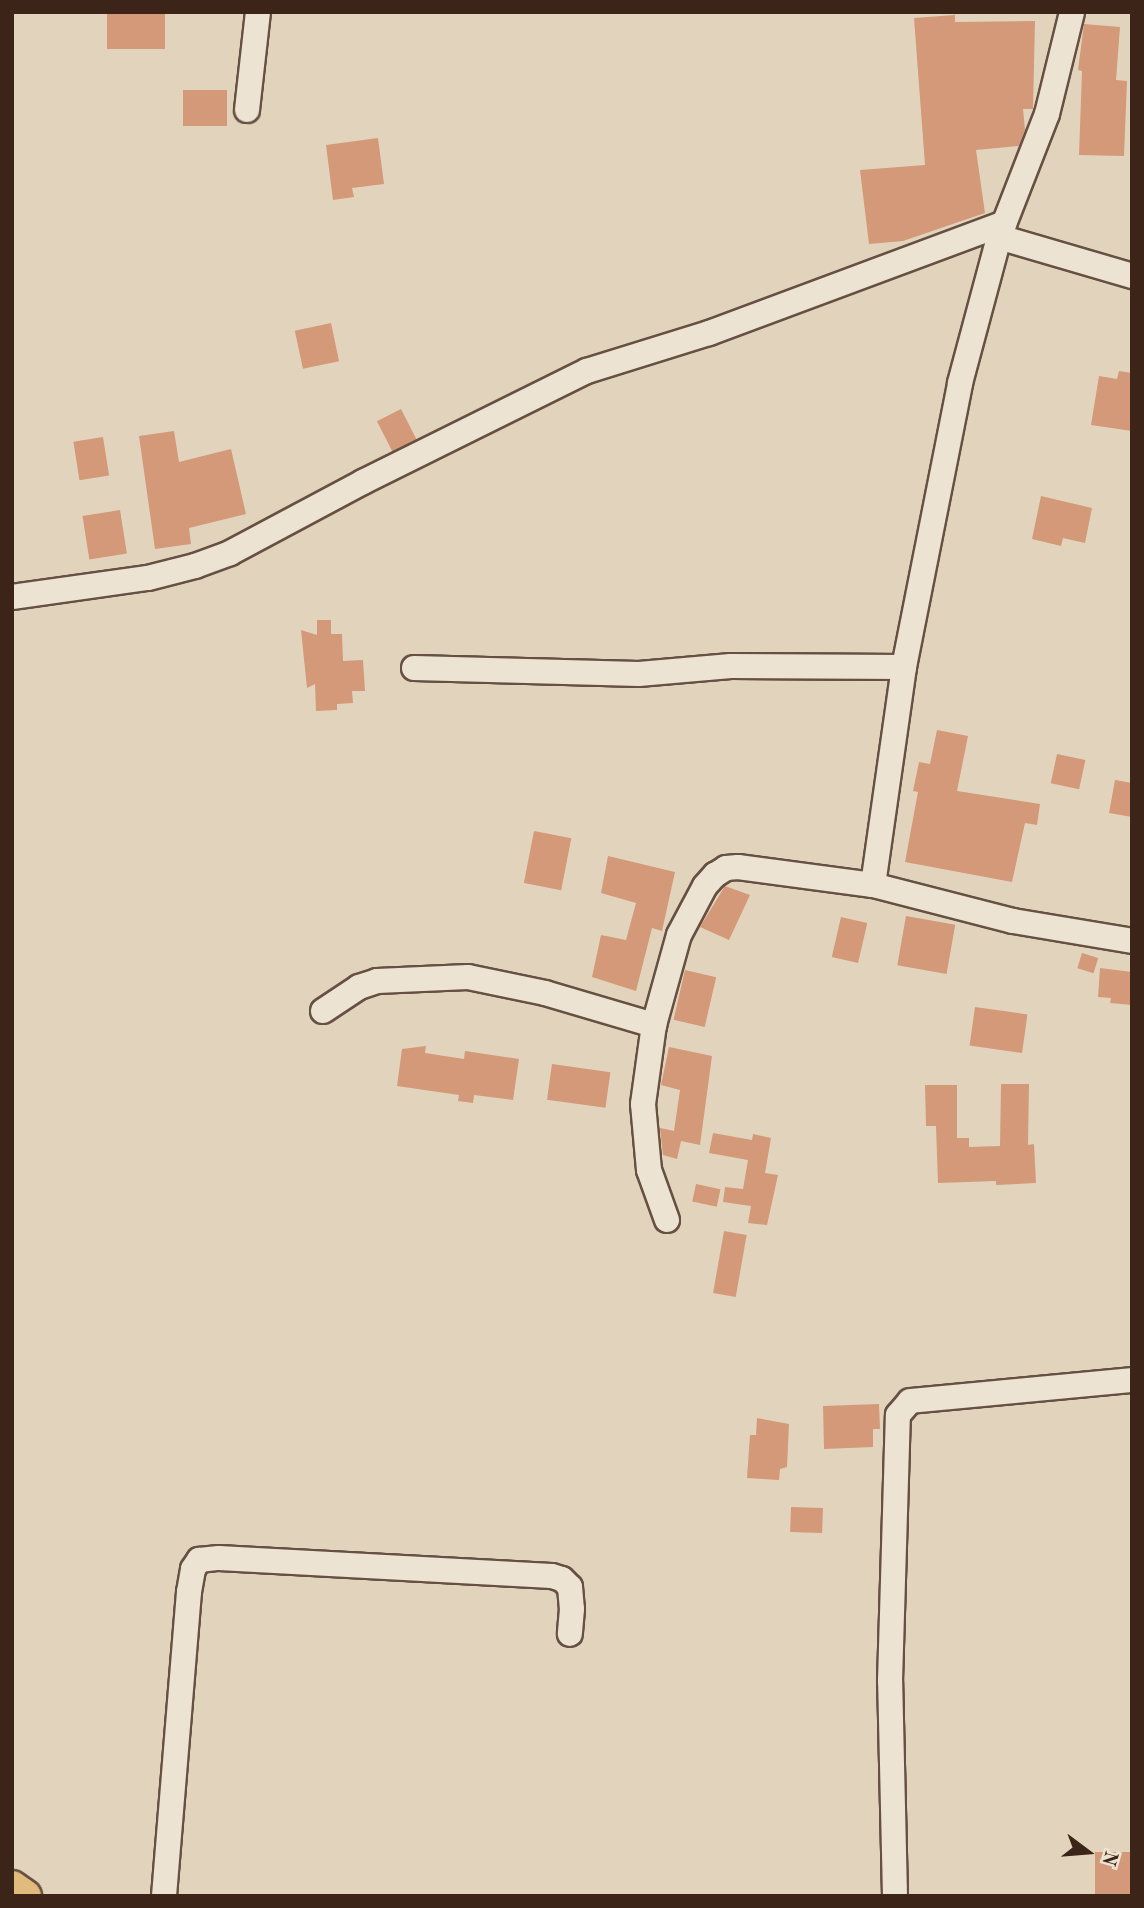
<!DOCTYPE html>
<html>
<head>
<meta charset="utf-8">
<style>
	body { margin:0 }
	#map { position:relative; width:1144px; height:1908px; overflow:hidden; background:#e2d4bc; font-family:"Old Standard TT",serif }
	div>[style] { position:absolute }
	.building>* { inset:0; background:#d39979; transform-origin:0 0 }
	.roads { filter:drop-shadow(2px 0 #665042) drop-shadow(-2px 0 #665042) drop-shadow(0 2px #665042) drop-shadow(0 -2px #665042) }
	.minor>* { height:24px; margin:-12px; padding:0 12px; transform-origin:12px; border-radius:12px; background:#ece3d3 }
	.major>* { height:32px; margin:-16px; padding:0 16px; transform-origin:16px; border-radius:16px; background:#e1ba7e }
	span { translate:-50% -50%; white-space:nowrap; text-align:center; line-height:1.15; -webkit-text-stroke:5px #ece3d3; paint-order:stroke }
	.frame { position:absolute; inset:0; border:14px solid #3c2419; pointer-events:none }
	.north { position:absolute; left:1053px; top:1817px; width:70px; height:70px; -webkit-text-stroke:5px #ece3d3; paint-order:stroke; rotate:106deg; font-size:19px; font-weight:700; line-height:28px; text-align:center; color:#3c2419 }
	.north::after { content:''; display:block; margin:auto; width:24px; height:32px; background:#3c2419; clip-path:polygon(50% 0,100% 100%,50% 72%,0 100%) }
</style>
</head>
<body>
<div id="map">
	<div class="building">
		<i style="left:107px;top:12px;width:58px;height:37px"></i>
		<i style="clip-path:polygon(955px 15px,955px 22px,1035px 21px,1033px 109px,1023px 109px,1025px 130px,1019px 146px,976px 150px,985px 213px,903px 241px,869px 244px,860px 170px,925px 165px,914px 18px)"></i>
		<i style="clip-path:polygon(1084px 24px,1120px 27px,1116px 80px,1127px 81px,1124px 156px,1079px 155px,1082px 71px,1078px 70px)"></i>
		<i style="left:183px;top:90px;width:44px;height:36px"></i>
		<i style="clip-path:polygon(378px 138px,384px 184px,352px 188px,354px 197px,333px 200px,326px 145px)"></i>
		<i style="left:331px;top:323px;width:39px;height:37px;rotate:78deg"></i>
		<i style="clip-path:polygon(1119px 371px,1132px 373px,1132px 431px,1091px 425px,1099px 376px,1117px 379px)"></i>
		<i style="left:401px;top:409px;width:34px;height:27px;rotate:63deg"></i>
		<i style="clip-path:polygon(174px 431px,179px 462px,231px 449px,246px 514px,189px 528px,191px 544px,155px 549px,139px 436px)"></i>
		<i style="left:103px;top:437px;width:39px;height:30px;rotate:81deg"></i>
		<i style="clip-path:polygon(1041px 496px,1092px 508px,1085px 543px,1063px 538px,1061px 546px,1032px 539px)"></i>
		<i style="left:120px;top:510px;width:44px;height:38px;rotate:81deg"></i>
		<i style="clip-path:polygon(317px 620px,331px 620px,331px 634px,342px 634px,343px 661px,363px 660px,365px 691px,352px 691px,353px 703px,337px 704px,337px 710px,316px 711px,315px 684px,307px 688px,301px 630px,317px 635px)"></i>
		<i style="clip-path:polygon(937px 730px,968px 736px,957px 791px,1040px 804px,1037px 825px,1025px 823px,1012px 882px,905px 862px,918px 792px,913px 791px,919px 762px,930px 764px)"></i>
		<i style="left:1057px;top:754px;width:29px;height:30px;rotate:12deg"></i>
		<i style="clip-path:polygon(1115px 780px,1132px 783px,1132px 817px,1109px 813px)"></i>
		<i style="left:534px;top:831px;width:38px;height:53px;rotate:11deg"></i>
		<i style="clip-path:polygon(608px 856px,675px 872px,662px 931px,652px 928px,636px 991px,592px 977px,601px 935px,626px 940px,636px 903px,601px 893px)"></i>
		<i style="clip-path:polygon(725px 886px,750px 895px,729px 940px,700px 927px)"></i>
		<i style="left:906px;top:916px;width:50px;height:50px;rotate:10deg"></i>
		<i style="left:841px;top:917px;width:27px;height:41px;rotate:13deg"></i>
		<i style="left:1082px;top:953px;width:17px;height:16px;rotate:17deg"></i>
		<i style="clip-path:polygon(1100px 968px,1132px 972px,1132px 1005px,1110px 1003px,1111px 998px,1098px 997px)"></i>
		<i style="left:685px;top:970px;width:32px;height:51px;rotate:13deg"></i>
		<i style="left:975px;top:1007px;width:53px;height:39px;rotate:8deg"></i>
		<i style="clip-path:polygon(426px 1046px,425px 1053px,464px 1059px,465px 1051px,519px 1059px,513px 1100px,474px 1095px,473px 1103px,458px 1101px,459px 1095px,397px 1086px,402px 1049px)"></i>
		<i style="clip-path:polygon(669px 1047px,712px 1056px,700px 1145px,681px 1141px,677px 1159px,663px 1155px,660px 1128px,674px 1131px,680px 1090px,661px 1085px)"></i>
		<i style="left:552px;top:1064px;width:59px;height:36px;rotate:8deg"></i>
		<i style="clip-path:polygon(1001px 1084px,1029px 1084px,1028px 1145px,1034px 1144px,1036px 1183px,996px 1185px,996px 1181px,938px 1183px,936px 1126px,926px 1126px,925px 1085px,957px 1085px,957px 1138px,969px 1138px,969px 1147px,1000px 1146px)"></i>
		<i style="clip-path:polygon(713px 1133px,752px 1140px,753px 1134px,771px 1138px,765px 1173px,778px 1175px,767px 1225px,748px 1223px,751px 1206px,723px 1202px,725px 1187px,743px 1189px,748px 1160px,709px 1153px)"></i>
		<i style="left:696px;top:1184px;width:25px;height:18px;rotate:12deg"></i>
		<i style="left:724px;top:1231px;width:23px;height:63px;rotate:10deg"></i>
		<i style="clip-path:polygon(879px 1404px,880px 1429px,873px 1429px,873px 1447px,824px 1449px,823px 1406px)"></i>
		<i style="clip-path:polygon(757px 1418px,789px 1424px,787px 1467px,780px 1469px,779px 1480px,747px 1478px,750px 1435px,756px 1435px)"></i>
		<i style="left:791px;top:1507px;width:32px;height:25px;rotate:2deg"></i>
		<i style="left:1132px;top:1852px;width:44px;height:37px;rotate:90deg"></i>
	</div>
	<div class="roads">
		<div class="minor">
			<i style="left:247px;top:110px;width:99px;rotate:-83.6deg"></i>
			<i style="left:999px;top:237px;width:132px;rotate:-68.7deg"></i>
			<i style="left:1047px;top:114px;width:105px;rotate:-76.2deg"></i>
			<i style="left:12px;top:597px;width:137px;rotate:-8deg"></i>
			<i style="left:148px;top:578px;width:49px;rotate:-14.3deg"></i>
			<i style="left:195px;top:566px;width:37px;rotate:-20deg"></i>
			<i style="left:230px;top:553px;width:151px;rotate:-28.1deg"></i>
			<i style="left:363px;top:482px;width:250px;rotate:-26.4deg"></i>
			<i style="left:587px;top:371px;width:128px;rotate:-17.3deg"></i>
			<i style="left:709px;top:333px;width:315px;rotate:-20.4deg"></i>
			<i style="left:414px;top:668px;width:225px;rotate:1.5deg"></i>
			<i style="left:639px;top:674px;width:92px;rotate:-5deg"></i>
			<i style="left:731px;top:666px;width:173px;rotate:0.3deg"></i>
			<i style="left:873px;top:885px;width:220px;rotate:-81.9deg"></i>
			<i style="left:904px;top:667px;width:289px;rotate:-78.8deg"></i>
			<i style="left:960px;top:383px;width:151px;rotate:-75deg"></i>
			<i style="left:999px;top:237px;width:139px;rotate:16.3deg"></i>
			<i style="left:323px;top:1011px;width:43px;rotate:-33.7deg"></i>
			<i style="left:359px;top:987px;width:19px;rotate:-18deg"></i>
			<i style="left:377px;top:981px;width:91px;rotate:-2.5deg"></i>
			<i style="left:468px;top:977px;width:79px;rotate:11.7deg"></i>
			<i style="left:545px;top:993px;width:114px;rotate:16.4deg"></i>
			<i style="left:667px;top:1220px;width:53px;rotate:-109.8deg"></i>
			<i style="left:649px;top:1170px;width:66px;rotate:-95.2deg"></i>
			<i style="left:643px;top:1104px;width:80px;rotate:-82.1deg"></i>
			<i style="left:654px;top:1025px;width:93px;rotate:-74.5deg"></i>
			<i style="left:679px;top:935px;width:55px;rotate:-62deg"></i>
			<i style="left:705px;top:886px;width:15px;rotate:-48deg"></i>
			<i style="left:715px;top:875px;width:13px;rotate:-32deg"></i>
			<i style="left:726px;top:868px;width:12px;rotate:-5deg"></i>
			<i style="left:738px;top:867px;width:136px;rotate:7.6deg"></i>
			<i style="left:873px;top:885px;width:145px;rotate:14.4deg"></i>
			<i style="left:1013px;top:921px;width:121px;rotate:9.5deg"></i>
			<i style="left:164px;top:1896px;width:305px;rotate:-85.3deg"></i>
			<i style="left:189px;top:1592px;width:23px;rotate:-80deg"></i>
			<i style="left:193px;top:1569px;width:11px;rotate:-56deg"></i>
			<i style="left:199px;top:1560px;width:20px;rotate:-6deg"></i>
			<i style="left:219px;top:1558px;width:333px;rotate:3.1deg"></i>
			<i style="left:552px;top:1576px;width:10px;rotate:17deg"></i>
			<i style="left:562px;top:1579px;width:11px;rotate:45deg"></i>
			<i style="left:570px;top:1587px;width:22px;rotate:85deg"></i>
			<i style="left:572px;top:1609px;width:25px;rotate:95deg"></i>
			<i style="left:895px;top:1896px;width:215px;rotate:-91.3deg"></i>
			<i style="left:890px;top:1681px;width:266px;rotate:-88.3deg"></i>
			<i style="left:898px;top:1415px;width:18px;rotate:-49deg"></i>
			<i style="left:910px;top:1401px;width:223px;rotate:-5.4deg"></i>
		</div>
		<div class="major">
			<i style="left:12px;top:1887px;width:16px;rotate:35deg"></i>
		</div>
	</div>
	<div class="frame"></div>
	<div class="north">N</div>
</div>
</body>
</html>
